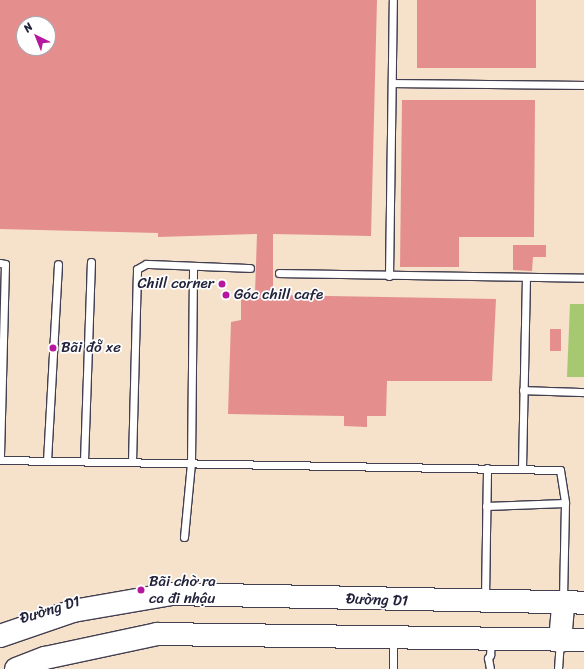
<!DOCTYPE html>
<html>
<head>
<meta charset="utf-8">
<style>
	body { margin:0 }
	#map { position:relative; width:584px; height:669px; overflow:hidden; background:#f6e1ca; font-family:Sriracha,sans-serif }
	div>[style] { position:absolute }
	.green>* { inset:0; background:#a6c871 }
	.building>* { inset:0; background:#e48f8d; transform-origin:0 0 }
	.roads { filter:drop-shadow(1px 0 #423f50) drop-shadow(-1px 0 #423f50) drop-shadow(0 1px #423f50) drop-shadow(0 -1px #423f50) }
	.lane>* { height:7px; margin:-3.5px; padding:0 3.5px; transform-origin:3.5px; border-radius:3.5px; background:#fff }
	.primary>* { height:22px; margin:-11px; padding:0 11px; transform-origin:11px; border-radius:11px; background:#fff }
	.dots>* { width:11px; height:11px; translate:-50% -50%; box-sizing:border-box; border:2px solid #fff; border-radius:50% }
	span { translate:-50% -50%; white-space:nowrap; text-align:center; line-height:1.15; -webkit-text-stroke:3.5px #fff; paint-order:stroke }
	.poi-label { font-size:15px; color:#22223b }
	.right { translate:-100% -50%; text-align:right }
	.left { translate:0 -50%; text-align:left }
	.street-label { font-size:15px; color:#22223b }
	.north { position:absolute; left:16px; top:16px; width:40px; height:40px; box-sizing:border-box; background:#fff; border:1px solid #a7a7b1; border-radius:50%; rotate:317deg; font-size:11px; font-weight:700; line-height:16px; text-align:center; color:#22223b }
	.north::after { content:''; display:block; margin:auto; width:14px; height:18px; background:#b5179e; clip-path:polygon(50% 0,100% 100%,50% 72%,0 100%) }
</style>
</head>
<body>
<div id="map">
	<div class="green">
		<i style="clip-path:polygon(570px 304px,584px 304px,584px 377px,567px 377px)"></i>
	</div>
	<div class="building">
		<i style="clip-path:polygon(evenodd,0 0,377px 0,371px 236px,273px 234px,273px 295px,496px 299px,492px 381px,387px 381px,386px 416px,367px 416px,367px 427px,344px 426px,344px 416px,228px 414px,231px 322px,241px 320px,241px 294px,255px 294px,257px 234px,158px 237px,158px 233px,0 229px,0 0,24px 24px,48px 24px,48px 48px,24px 48px,24px 24px)"></i>
		<i style="left:417px;top:0;width:119px;height:68px"></i>
		<i style="clip-path:polygon(402px 100px,535px 100px,534px 237px,459px 237px,459px 267px,400px 267px)"></i>
		<i style="clip-path:polygon(513px 245px,546px 245px,546px 257px,533px 257px,532px 271px,513px 270px)"></i>
		<i style="left:550px;top:329px;width:11px;height:22px"></i>
	</div>
	<div class="roads">
		<div class="lane">
			<i style="left:392px;top:83px;width:192px;rotate:0.6deg"></i>
			<i style="left:0;top:263px;width:5px;rotate:11deg"></i>
			<i style="left:5px;top:264px;width:196px;rotate:91.5deg"></i>
			<i style="left:279px;top:273px;width:305px;rotate:0.9deg"></i>
			<i style="left:389px;top:276px;width:276px;rotate:-89.2deg"></i>
			<i style="left:523px;top:390px;width:61px;rotate:1.9deg"></i>
			<i style="left:0;top:460px;width:560px;rotate:1.02deg"></i>
			<i style="left:560px;top:470px;width:33px;rotate:81deg"></i>
			<i style="left:565px;top:503px;width:97px;rotate:91.2deg"></i>
			<i style="left:47px;top:461px;width:197px;rotate:-86.8deg"></i>
			<i style="left:84px;top:461px;width:199px;rotate:-88deg"></i>
			<i style="left:132px;top:462px;width:193px;rotate:-88.5deg"></i>
			<i style="left:137px;top:269px;width:10px;rotate:-29deg"></i>
			<i style="left:146px;top:264px;width:104px;rotate:2.2deg"></i>
			<i style="left:522px;top:468px;width:191px;rotate:-88.8deg"></i>
			<i style="left:486px;top:506px;width:79px;rotate:-2.2deg"></i>
			<i style="left:184px;top:537px;width:74px;rotate:-84.6deg"></i>
			<i style="left:191px;top:463px;width:195px;rotate:-89.4deg"></i>
			<i style="left:485px;top:598px;width:130px;rotate:-89.1deg"></i>
			<i style="left:393px;top:669px;width:29px;rotate:-90deg"></i>
			<i style="left:490px;top:669px;width:11px;rotate:-100deg"></i>
			<i style="left:488px;top:658px;width:4px;rotate:-56deg"></i>
			<i style="left:490px;top:655px;width:14px;rotate:-86deg"></i>
			<i style="left:558px;top:669px;width:26px;rotate:-86deg"></i>
		</div>
		<div class="primary">
			<i style="left:0;top:636px;width:77px;rotate:-18.9deg"></i>
			<i style="left:73px;top:611px;width:99px;rotate:-9.8deg"></i>
			<i style="left:171px;top:594px;width:413px;rotate:1.2deg"></i>
			<i style="left:560px;top:641px;width:38px;rotate:-85deg"></i>
			<i style="left:16px;top:669px;width:31px;rotate:-21deg"></i>
			<i style="left:45px;top:658px;width:115px;rotate:-12.1deg"></i>
			<i style="left:157px;top:634px;width:427px;rotate:0.8deg"></i>
		</div>
	</div>
	<div class="dots">
		<i style="left:222px;top:284px;background:#b5179e"></i>
		<i style="left:226px;top:295px;background:#b5179e"></i>
		<i style="left:53px;top:348px;background:#b5179e"></i>
		<i style="left:141px;top:590px;background:#b5179e"></i>
	</div>
	<div class="poi-label">
		<span class="right" style="left:214px;top:284px">Chill corner</span>
		<span class="left" style="left:234px;top:295px">Góc chill cafe</span>
		<span class="left" style="left:61px;top:348px">Bãi đỗ xe</span>
		<span class="left" style="left:149px;top:590px">Bãi chờ ra<br>ca đi nhậu</span>
	</div>
	<div class="street-label">
		<span style="left:377px;top:600px;rotate:2deg">Đường D1</span>
		<span style="left:50px;top:610px;rotate:-17deg">Đường D1</span>
	</div>
	<div class="north">N</div>
</div>
</body>
</html>
